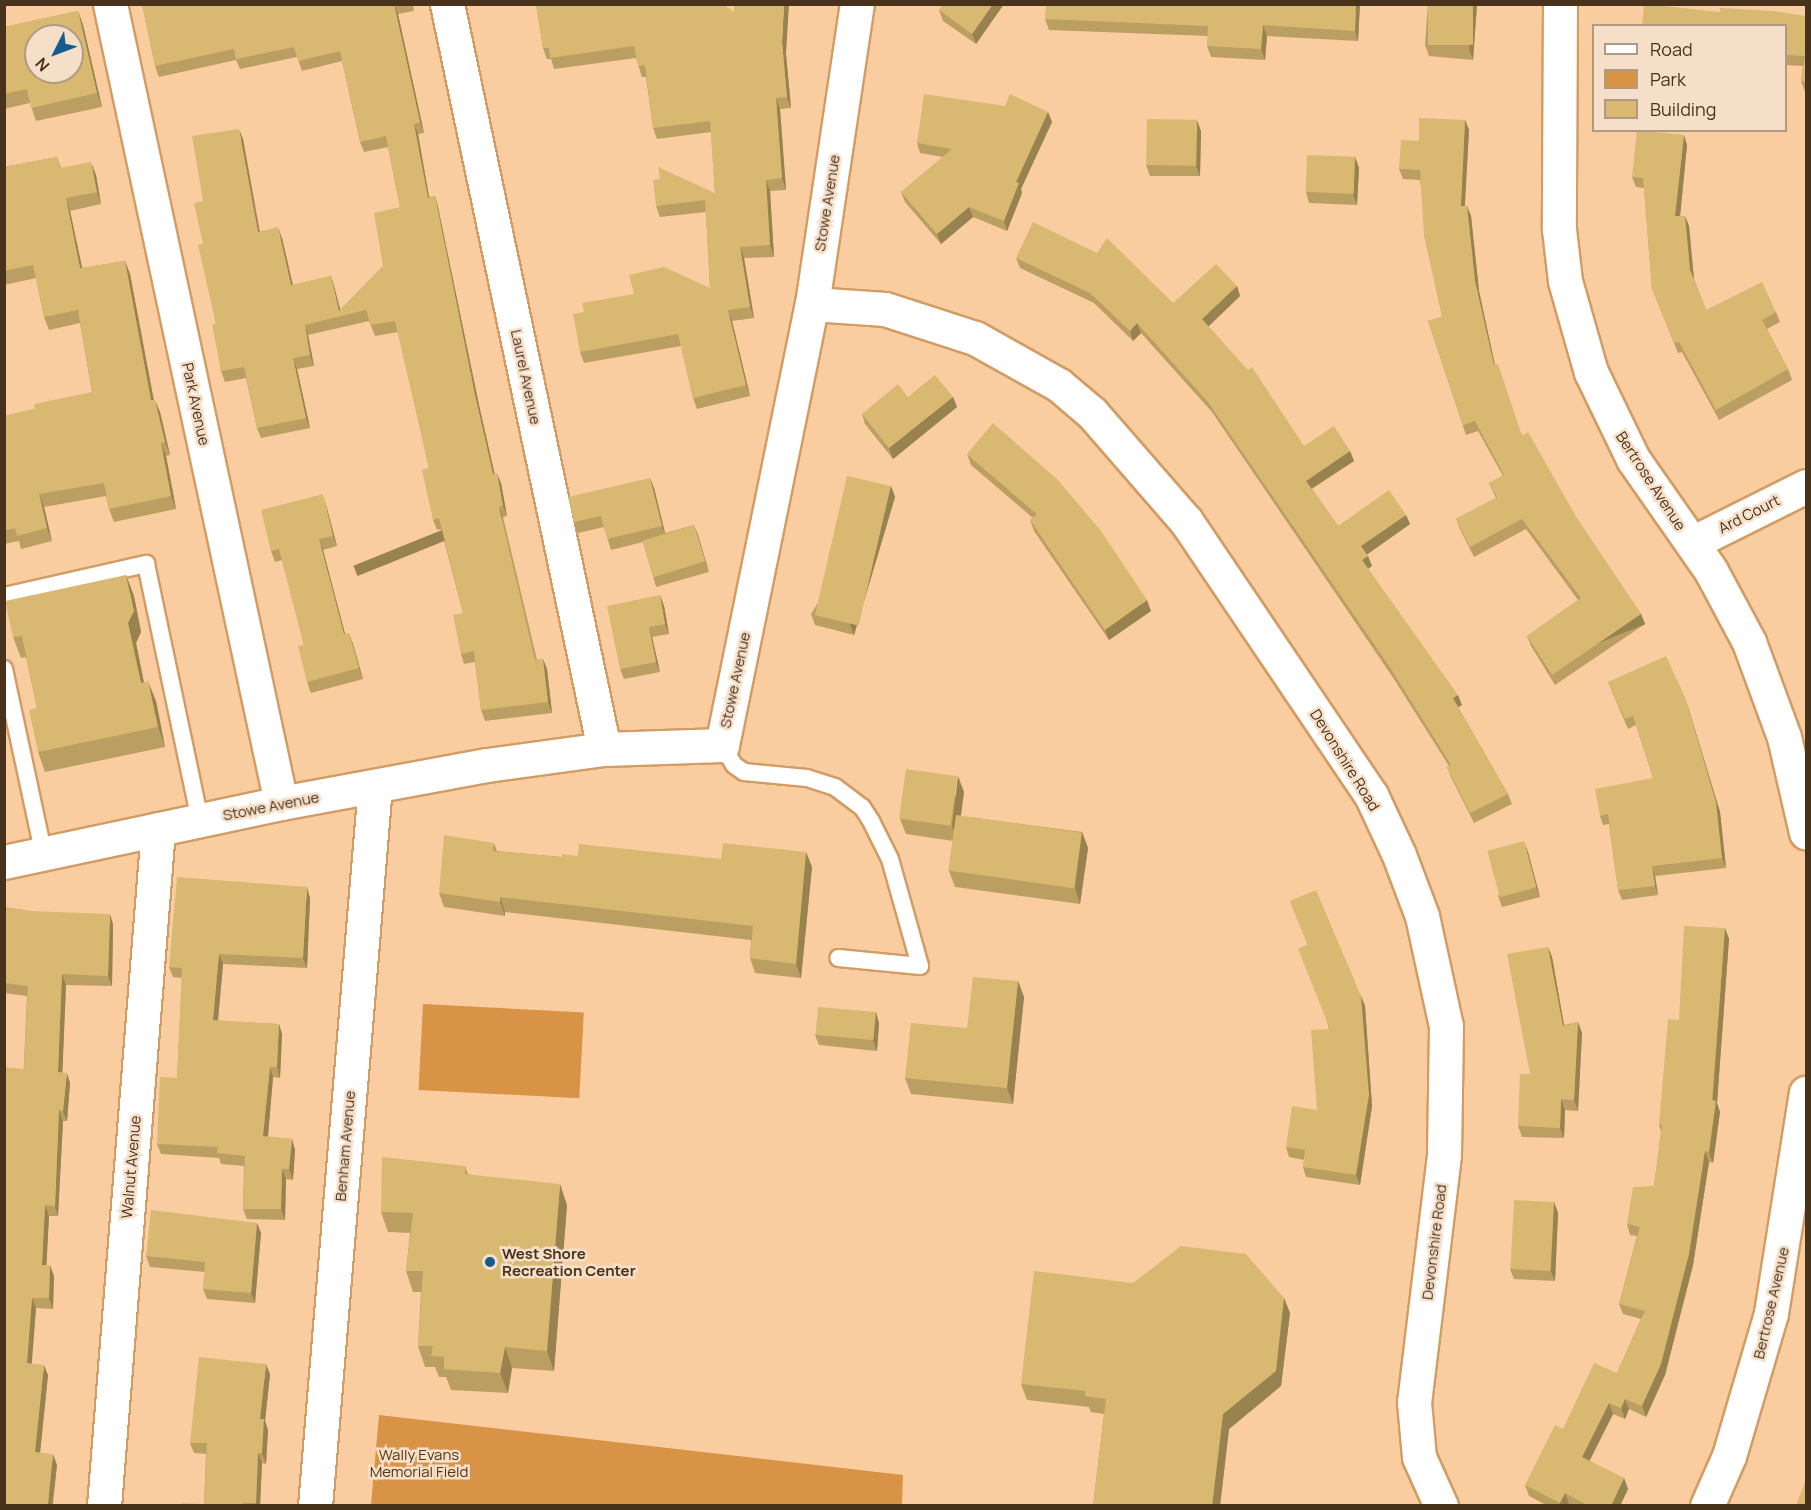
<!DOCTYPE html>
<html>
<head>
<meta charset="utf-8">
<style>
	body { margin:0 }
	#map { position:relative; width:1811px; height:1510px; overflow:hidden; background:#facda0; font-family:Manrope,sans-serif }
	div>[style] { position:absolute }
	.green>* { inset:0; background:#d99347; transform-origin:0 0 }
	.roads { filter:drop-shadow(2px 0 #d29c64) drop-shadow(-2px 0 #d29c64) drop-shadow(0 2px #d29c64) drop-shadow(0 -2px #d29c64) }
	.service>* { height:16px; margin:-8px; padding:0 8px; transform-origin:8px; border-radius:8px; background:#fff }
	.minor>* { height:33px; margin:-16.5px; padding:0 16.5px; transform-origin:16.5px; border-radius:16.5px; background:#fff }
	.wall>* { inset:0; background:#bb9f62 }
	.shaded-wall>* { inset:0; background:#988250; transform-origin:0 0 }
	.building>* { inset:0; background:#d9b972; transform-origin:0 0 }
	.dots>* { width:16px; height:16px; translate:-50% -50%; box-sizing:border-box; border:3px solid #f6dfc9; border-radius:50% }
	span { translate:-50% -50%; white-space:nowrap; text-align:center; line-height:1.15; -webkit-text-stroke:5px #f6dfc9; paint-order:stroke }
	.street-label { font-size:15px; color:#49321b }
	.poi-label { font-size:15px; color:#49321b; font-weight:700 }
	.left { translate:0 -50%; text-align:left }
	.park-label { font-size:15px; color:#543410 }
	.frame { position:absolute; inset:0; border:6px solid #49321b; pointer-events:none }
	.legend { position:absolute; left:1592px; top:24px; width:195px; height:108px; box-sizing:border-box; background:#f6dfc9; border:2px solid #b19a83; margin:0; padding:8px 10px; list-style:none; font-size:18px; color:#49321b }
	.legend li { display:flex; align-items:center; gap:12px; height:30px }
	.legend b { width:30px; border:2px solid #b19a83 }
	.north { position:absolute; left:24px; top:24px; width:60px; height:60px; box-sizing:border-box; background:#f6dfc9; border:2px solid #b19a83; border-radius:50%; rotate:228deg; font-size:16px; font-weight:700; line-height:24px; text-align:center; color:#49321b }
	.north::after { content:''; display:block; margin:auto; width:21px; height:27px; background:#145c90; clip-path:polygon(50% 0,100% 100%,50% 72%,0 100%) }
</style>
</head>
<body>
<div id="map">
	<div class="green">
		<i style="left:423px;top:1004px;width:161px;height:86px;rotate:3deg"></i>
		<i style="clip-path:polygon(379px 1415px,903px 1475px,902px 1505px,371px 1505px)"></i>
	</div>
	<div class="roads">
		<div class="service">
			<i style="left:4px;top:596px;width:146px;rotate:-12.7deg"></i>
			<i style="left:146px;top:564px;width:262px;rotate:78.1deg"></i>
			<i style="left:4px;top:669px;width:190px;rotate:77.9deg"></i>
			<i style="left:722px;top:745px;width:23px;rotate:59deg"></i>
			<i style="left:734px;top:765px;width:12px;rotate:35deg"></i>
			<i style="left:744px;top:772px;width:63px;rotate:5.4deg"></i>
			<i style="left:807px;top:778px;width:29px;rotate:18deg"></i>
			<i style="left:835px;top:787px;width:34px;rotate:37deg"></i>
			<i style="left:862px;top:807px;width:17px;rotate:57deg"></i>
			<i style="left:871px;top:821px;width:42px;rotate:63.4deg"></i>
			<i style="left:890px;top:859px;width:111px;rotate:74.3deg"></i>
			<i style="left:920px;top:966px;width:82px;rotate:-174.4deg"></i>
		</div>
		<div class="minor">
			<i style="left:110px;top:4px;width:817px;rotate:77.92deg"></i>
			<i style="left:447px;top:4px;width:761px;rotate:78.1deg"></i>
			<i style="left:1560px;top:4px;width:225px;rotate:90.3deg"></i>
			<i style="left:1559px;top:229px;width:52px;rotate:83.4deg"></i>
			<i style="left:1565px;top:281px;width:95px;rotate:74.1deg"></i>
			<i style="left:1591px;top:372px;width:97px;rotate:64.2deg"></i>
			<i style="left:1633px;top:459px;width:136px;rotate:55.1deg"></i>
			<i style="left:1711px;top:571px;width:81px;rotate:61.8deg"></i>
			<i style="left:1749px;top:642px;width:101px;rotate:69.8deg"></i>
			<i style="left:1784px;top:737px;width:98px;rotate:77deg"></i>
			<i style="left:812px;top:304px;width:73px;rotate:3.9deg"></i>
			<i style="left:885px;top:309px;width:95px;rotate:17.9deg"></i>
			<i style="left:975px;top:338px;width:96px;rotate:29.2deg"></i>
			<i style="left:1059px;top:385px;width:43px;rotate:40.3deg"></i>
			<i style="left:1092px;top:413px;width:143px;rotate:49deg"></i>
			<i style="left:1186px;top:521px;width:331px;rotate:56deg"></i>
			<i style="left:1371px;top:795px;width:66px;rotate:65deg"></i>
			<i style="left:1399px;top:855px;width:65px;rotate:69.3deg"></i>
			<i style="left:1422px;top:916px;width:113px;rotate:77.7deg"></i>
			<i style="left:1446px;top:1026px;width:129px;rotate:90.9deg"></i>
			<i style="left:1444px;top:1155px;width:249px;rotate:96.9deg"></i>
			<i style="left:1414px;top:1402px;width:55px;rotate:84.8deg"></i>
			<i style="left:1419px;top:1457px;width:54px;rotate:65.8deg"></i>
			<i style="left:1692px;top:543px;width:127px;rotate:-26.6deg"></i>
			<i style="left:4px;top:862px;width:283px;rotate:-12deg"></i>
			<i style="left:281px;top:803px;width:209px;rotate:-10.5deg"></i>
			<i style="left:487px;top:765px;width:118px;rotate:-7.8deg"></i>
			<i style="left:604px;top:749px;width:118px;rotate:-1.9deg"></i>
			<i style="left:722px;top:745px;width:450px;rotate:-78.5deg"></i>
			<i style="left:812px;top:304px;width:303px;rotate:-81.5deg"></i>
			<i style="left:104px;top:1506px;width:679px;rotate:-85.44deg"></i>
			<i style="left:315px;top:1506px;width:722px;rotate:-85.24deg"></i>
			<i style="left:1707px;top:1506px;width:55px;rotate:-66.3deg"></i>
			<i style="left:1729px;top:1456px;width:149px;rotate:-73.6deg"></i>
			<i style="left:1771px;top:1313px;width:223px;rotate:-81deg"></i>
		</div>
	</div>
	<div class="wall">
		<i style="clip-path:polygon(142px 4px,413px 4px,414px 11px,398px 14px,424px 133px,418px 134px,429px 197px,435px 196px,438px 207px,479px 405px,494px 473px,501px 483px,507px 516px,503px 517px,537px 660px,543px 659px,547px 669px,552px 713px,485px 721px,481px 710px,475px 662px,464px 664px,461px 654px,463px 613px,441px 529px,437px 530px,433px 520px,429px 468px,398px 332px,375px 336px,369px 321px,308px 335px,314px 366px,297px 369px,310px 428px,261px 438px,257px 428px,246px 378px,225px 382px,221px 371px,216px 324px,203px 244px,203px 201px,243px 139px,260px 231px,282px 238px,293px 285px,331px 276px,334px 286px,340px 310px,383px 266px,400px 207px,388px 147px,364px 152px,360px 142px,342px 61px,302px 71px,297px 57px,240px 69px,236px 60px,159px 77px,155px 66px)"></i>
		<i style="clip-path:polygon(536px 4px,786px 54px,791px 108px,780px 109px,786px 190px,770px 191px,774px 257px,744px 258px,754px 318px,732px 321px,750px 396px,697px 409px,693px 398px,681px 346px,584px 363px,580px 352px,710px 288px,706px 212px,660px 217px,656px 206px,715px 193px,711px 132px,657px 139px,653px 128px,646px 77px,642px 77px,636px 58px,554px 69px,551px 59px,547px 59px,543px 48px)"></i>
		<i style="clip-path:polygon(1004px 4px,976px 44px,943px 21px,939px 10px)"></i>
		<i style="clip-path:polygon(1360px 4px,1358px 41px,1267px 36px,1265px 60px,1211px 57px,1207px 46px,1208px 36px,1049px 30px,1045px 19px)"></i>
		<i style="clip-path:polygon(1428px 4px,1477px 4px,1473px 60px,1429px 56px,1425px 45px)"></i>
		<i style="clip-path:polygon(78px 11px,83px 25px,102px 107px,36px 121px,30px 103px,4px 109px,4px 27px)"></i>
		<i style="clip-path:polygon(1720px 12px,1806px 16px,1806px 92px,1805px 92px,1801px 81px,1803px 66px,1785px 65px,1785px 26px)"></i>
		<i style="clip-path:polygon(1048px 112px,1052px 122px,1021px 189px,1022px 193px,1007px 231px,973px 217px,941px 244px,905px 202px,901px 192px,943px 157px,920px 153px,917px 143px)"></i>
		<i style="clip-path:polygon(1465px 120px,1469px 130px,1465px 206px,1467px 206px,1471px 216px,1479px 291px,1495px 365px,1522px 436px,1578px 520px,1641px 614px,1645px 624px,1555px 685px,1531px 646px,1527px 636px,1578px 600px,1526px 529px,1474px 557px,1460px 529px,1456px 519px,1496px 498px,1489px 483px,1503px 476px,1478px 431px,1466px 435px,1428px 321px,1442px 317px,1420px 180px,1403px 179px,1399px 169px,1419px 141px)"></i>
		<i style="clip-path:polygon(1201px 131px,1200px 176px,1150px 176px,1146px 165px)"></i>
		<i style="clip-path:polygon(1684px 135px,1687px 145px,1680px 216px,1685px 216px,1689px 226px,1694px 279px,1706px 310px,1776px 312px,1780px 322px,1767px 329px,1788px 369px,1792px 380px,1719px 420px,1682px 352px,1678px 353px,1652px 289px,1644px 188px,1636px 187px,1632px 177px)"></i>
		<i style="clip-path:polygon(57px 157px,61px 168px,96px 175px,101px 204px,70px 211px,82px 268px,125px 261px,130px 274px,154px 400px,160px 412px,170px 455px,166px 456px,176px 509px,114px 522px,109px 509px,106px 496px,44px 507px,52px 541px,21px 549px,19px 541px,4px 544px,4px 416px,35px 409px,92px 392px,80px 323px,49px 330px,44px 317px,36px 278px,4px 285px,4px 167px)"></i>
		<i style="clip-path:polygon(1355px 157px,1359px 168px,1357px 205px,1309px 203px,1306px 192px)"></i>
		<i style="clip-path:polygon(1016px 258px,1173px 303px,1237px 286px,1240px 296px,1208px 326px,1304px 446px,1350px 451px,1354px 461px,1312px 489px,1338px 526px,1406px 515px,1410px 524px,1367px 554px,1372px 566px,1368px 569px,1462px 705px,1458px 707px,1508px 794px,1512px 804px,1474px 823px,1451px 777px,1447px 767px,1449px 766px,1394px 679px,1212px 412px,1141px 333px,1133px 341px,1094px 303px,1020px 268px)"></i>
		<i style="clip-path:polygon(908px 397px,953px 397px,957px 407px,893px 459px,865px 424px,862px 414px)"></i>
		<i style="clip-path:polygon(967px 454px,1151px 611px,1109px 640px,1034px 531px,1030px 520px,1033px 518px,971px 465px)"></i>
		<i style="clip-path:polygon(650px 478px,654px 488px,665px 533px,694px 525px,709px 572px,656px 587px,643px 542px,611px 550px,604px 527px,578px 533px,574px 522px)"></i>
		<i style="clip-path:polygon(891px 486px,895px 497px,854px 635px,815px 625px,811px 614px)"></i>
		<i style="clip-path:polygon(326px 505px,337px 546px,323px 550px,345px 634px,349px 633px,363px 679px,311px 693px,307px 682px,304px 645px,282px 560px,275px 562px,271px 551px)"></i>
		<i style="clip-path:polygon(126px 575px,134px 596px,141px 632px,136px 643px,144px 682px,156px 701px,165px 747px,45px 772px,38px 752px,37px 708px,26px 657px,21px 658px,13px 637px)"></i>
		<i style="clip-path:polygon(660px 595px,664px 606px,669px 634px,652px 637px,660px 672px,624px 679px,620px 669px)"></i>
		<i style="clip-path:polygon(1608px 682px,1688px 707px,1720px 812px,1726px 868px,1655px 876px,1658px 895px,1622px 900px,1618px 890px,1609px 824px,1603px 825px,1600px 816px,1653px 778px,1636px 725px,1628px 729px)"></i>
		<i style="clip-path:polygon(964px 792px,961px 816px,1082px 832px,1088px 848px,1080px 904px,955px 887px,949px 871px,953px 841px,906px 834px,900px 819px)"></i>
		<i style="clip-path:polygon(494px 843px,497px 851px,562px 857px,578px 856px,721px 859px,806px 852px,812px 867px,801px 978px,755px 973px,750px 958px,751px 940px,505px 912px,505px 916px,444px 907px,439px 893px)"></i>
		<i style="clip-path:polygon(1528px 852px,1540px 897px,1502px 907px,1498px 896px)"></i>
		<i style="clip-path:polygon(310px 898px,307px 968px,223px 964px,218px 1021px,279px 1024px,282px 1034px,280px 1078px,273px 1077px,268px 1137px,292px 1139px,295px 1150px,293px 1180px,286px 1179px,285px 1220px,247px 1219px,243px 1209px,244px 1166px,221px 1164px,219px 1158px,161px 1154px,157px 1144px,177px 1078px,182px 978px,173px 977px,169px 967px)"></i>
		<i style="clip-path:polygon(1290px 901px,1361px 996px,1365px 1006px,1372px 1106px,1360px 1185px,1306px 1177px,1303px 1167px,1304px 1160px,1289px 1157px,1286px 1147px,1317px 1110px,1329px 1029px,1308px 945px)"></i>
		<i style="clip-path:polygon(4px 907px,113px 924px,112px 986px,66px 985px,62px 1072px,70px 1083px,67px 1121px,63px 1121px,58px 1216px,49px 1216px,46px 1265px,54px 1276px,53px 1309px,36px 1308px,31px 1364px,48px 1375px,40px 1453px,57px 1465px,53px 1505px,4px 1506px,27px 996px,4px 993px)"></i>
		<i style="clip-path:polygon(1725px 928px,1729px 939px,1717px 1103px,1720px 1112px,1713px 1163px,1709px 1162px,1693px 1265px,1665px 1375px,1646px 1417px,1629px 1409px,1625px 1419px,1613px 1414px,1589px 1461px,1624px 1478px,1628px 1489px,1620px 1506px,1572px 1506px,1569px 1504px,1568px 1506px,1548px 1506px,1529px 1496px,1525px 1485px,1563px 1429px,1617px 1373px,1641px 1319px,1623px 1314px,1619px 1304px,1637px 1236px,1630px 1235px,1627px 1224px,1654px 1186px,1661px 1132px,1659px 1125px,1679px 1020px)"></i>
		<i style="clip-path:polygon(1548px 947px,1552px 957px,1564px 1025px,1578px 1022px,1582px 1033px,1578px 1111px,1565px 1110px,1564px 1138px,1522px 1137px,1518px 1126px,1530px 1074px)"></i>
		<i style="clip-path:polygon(1018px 981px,1024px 997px,1013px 1104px,911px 1094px,905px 1078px,967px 1028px)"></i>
		<i style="clip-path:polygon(876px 1012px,879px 1023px,877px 1051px,819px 1045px,815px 1035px)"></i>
		<i style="clip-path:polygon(465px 1166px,468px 1174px,567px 1205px,554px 1371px,512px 1368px,508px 1393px,451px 1390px,446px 1377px,439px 1377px,435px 1367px,425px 1367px,418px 1346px,421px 1292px,413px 1292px,406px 1271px,410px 1233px,388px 1232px,381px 1212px)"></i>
		<i style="clip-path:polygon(1554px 1202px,1558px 1213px,1555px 1281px,1514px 1279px,1510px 1269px)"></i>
		<i style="clip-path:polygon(257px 1223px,261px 1233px,255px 1303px,207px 1299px,203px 1289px,205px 1272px,150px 1267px,146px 1256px)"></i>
		<i style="clip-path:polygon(1133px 1283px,1284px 1298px,1290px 1313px,1281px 1386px,1229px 1429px,1220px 1506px,1093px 1506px,1104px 1414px,1091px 1412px,1089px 1407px,1027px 1400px,1021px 1384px)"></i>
		<i style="clip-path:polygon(270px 1374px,265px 1421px,268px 1430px,266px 1464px,262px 1463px,260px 1506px,182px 1506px,204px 1504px,206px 1454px,194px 1453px,190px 1443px)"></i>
	</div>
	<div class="shaded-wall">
		<i style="clip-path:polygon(394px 4px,398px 14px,424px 133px,420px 122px)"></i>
		<i style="clip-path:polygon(784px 4px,789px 4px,786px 54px,791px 108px,787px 97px,782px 42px)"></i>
		<i style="clip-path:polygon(993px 4px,1004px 4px,976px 44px,972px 34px)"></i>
		<i style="clip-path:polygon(1356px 4px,1360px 4px,1358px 41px,1355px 31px)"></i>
		<i style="clip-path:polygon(1473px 4px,1477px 4px,1473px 60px,1469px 49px)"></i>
		<i style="clip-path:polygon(78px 11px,83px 25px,102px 107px,97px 93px)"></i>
		<i style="clip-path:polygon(1263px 25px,1267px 36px,1265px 60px,1261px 49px)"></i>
		<i style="clip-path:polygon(776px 98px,780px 109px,786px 190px,782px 178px)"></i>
		<i style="clip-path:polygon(1048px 112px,1052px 122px,1021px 189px,1022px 193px,1007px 231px,1004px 221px,1016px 182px)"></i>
		<i style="clip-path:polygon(1197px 120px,1201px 131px,1200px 176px,1196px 166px)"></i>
		<i style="clip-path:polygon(1465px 120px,1469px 130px,1464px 216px,1461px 206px)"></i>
		<i style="clip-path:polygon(414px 124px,418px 134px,431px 208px,428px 198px)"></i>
		<i style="clip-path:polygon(239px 129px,243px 139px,261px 242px,258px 232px)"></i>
		<i style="clip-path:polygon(1684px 135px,1687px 145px,1679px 227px,1675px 216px)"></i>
		<i style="clip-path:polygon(1355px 157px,1359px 168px,1357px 205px,1353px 194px)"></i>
		<i style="clip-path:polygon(91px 162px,96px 175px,101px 204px,97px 192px)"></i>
		<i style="clip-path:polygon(766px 180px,770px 191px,774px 257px,770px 245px)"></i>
		<i style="clip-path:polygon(435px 196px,438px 207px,479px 405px,497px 484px,493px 474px,475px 395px)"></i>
		<i style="clip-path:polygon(66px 198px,70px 211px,85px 281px,80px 268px)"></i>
		<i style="clip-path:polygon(1467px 206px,1471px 216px,1479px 291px,1497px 375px,1494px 365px,1475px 281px)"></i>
		<i style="clip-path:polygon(969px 207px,973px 217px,941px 244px,937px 234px)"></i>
		<i style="clip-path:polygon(1685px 216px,1689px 226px,1694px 280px,1690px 270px)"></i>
		<i style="clip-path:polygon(278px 227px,282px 238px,295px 295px,291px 285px)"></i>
		<i style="clip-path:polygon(740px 247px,744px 258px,754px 318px,750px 307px)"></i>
		<i style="clip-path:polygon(125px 261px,130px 274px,156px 413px,151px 400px)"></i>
		<i style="clip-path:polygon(331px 276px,334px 286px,342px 316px,339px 311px)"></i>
		<i style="clip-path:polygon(1237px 286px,1240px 296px,1206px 329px,1202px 319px)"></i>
		<i style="clip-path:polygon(728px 310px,732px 321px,750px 396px,746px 385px)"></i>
		<i style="clip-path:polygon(1137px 323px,1141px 333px,1133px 341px,1130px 331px)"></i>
		<i style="clip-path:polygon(305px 325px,308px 335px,314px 366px,310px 355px)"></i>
		<i style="clip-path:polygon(293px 358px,297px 369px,310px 428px,306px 418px)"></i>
		<i style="clip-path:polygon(953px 397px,957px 407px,893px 459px,889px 448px)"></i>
		<i style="clip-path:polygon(155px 400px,160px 412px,170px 455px,165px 442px)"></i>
		<i style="clip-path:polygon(161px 443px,166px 456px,176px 509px,171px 496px)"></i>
		<i style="clip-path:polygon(1350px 451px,1354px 461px,1309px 490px,1306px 481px)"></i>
		<i style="clip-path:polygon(497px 473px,501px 483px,507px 516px,503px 506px)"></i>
		<i style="clip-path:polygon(650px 478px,654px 488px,666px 537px,662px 526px)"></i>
		<i style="clip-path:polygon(891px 486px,895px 497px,854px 635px,850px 625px)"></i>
		<i style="clip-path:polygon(39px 494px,44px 507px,52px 541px,47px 528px)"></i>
		<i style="clip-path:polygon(323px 494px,326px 505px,337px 546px,333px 536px)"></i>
		<i style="left:499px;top:507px;width:11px;height:157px;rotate:68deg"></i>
		<i style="clip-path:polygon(1406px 515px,1410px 524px,1365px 556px,1361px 546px)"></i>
		<i style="clip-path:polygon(694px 525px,698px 535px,709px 572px,705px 561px)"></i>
		<i style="clip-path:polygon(319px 539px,323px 550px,348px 645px,344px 634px)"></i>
		<i style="clip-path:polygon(1368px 556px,1372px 566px,1366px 570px,1362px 560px)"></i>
		<i style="clip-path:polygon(126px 575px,134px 596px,141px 632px,136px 643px,148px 703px,141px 683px,128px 623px)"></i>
		<i style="clip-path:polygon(660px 595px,664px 606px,669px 634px,665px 624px)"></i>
		<i style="clip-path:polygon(1147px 600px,1151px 611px,1109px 640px,1105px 630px)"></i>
		<i style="left:1641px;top:614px;width:11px;height:108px;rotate:68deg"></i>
		<i style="clip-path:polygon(649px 627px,652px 637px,660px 672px,656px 662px)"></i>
		<i style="clip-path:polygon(349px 633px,353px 644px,363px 679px,359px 668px)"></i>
		<i style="clip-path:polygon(543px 659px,547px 669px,552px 713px,548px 702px)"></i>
		<i style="clip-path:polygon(148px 681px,156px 701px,165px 747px,158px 727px)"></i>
		<i style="clip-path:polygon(1458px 695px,1462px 705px,1457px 708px,1453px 698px)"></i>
		<i style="clip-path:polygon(1685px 697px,1720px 812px,1726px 868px,1722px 858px)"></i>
		<i style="clip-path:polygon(958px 776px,964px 792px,957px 841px,952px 826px)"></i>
		<i style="clip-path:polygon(1082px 832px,1088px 848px,1080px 904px,1075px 888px)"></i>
		<i style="clip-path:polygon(1524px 841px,1528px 852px,1540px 897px,1536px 887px)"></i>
		<i style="clip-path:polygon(806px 852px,812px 867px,801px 978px,796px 964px)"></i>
		<i style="clip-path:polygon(1652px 866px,1655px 876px,1658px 895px,1655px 886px)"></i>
		<i style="clip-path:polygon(307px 887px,310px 898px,307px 968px,303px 958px)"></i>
		<i style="clip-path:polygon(500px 897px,505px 912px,505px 916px,500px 902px)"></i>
		<i style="clip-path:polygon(110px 914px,113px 924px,112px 986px,108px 976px)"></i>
		<i style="clip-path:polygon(1725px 928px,1729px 939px,1717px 1103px,1720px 1112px,1713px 1163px,1709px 1152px)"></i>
		<i style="clip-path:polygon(1548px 947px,1552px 957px,1566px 1036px,1563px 1026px)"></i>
		<i style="clip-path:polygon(219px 954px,223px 964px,217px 1031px,213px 1020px)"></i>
		<i style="clip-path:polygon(62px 974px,66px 985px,62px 1083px,58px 1072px)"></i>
		<i style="clip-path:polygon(1018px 981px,1024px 997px,1013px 1104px,1007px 1088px)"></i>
		<i style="clip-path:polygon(1361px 996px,1365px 1006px,1372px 1106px,1360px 1185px,1356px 1175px)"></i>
		<i style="clip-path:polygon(876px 1012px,879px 1023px,877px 1051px,873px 1040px)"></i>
		<i style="clip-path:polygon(1578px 1022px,1582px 1033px,1578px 1111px,1574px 1100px)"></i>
		<i style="clip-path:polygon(279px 1024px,282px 1034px,280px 1078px,277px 1067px)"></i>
		<i style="clip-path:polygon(270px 1067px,273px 1077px,267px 1147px,263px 1136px)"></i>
		<i style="clip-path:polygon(67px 1073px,70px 1083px,67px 1121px,63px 1111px)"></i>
		<i style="clip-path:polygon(1561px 1099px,1565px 1110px,1564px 1138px,1560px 1128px)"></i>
		<i style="clip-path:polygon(59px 1110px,63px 1121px,58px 1216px,55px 1206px)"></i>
		<i style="clip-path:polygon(292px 1139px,295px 1150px,293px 1180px,289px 1169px)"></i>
		<i style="clip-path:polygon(1705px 1151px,1709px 1162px,1693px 1265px,1665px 1375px,1646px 1417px,1642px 1406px)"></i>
		<i style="clip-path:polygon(282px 1169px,286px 1179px,285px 1220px,281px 1209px)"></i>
		<i style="clip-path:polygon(560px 1184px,567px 1205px,554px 1371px,547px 1351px)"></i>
		<i style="clip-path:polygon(1554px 1202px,1558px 1213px,1555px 1281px,1551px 1271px)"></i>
		<i style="clip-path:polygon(45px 1205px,49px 1216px,46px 1275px,42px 1265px)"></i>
		<i style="clip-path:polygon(257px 1223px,261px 1233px,255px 1303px,251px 1293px)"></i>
		<i style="clip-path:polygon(50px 1265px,54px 1276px,53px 1309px,49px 1298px)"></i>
		<i style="clip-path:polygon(32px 1298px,36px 1308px,31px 1374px,27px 1363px)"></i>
		<i style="clip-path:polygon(1284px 1298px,1290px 1313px,1281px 1386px,1229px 1429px,1220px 1506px,1212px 1506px,1223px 1414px)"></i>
		<i style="clip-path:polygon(505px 1347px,512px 1368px,508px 1393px,500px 1373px)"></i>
		<i style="clip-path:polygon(266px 1364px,270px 1374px,265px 1421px,268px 1430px,266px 1464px,262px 1453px,260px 1419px)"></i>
		<i style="clip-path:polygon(44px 1365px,48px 1375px,39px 1463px,35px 1452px)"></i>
		<i style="clip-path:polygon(1625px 1399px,1629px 1409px,1625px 1419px,1621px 1408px)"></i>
		<i style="clip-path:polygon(1609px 1403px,1613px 1414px,1586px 1468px,1582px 1457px)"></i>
		<i style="clip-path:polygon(258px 1453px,262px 1463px,260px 1506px,256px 1506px,256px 1503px)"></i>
		<i style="clip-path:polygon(53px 1454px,57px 1465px,52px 1506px,48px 1504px)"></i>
		<i style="clip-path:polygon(1624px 1478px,1628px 1489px,1620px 1506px,1611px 1506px)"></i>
		<i style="clip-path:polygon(1565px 1493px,1569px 1504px,1568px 1506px,1561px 1506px,1560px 1503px)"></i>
	</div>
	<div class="building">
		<i style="clip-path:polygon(142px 4px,394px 4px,420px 122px,414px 124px,428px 198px,435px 196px,475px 395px,493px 474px,497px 473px,503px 506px,499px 507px,535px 660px,543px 659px,548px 702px,481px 710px,474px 651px,461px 654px,453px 615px,463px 613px,439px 518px,433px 520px,422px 470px,429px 468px,395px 321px,371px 325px,366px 310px,305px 325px,310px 355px,293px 358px,306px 418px,257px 428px,244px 367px,221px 371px,212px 324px,216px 324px,198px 245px,203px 244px,194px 203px,203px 201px,192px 136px,239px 129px,258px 232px,278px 227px,291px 285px,331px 276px,339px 311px,383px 266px,374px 213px,400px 207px,386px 136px,360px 142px,340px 51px,298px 61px,294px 47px,236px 59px,234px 49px,155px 66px)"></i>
		<i style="clip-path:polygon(536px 4px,723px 4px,734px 12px,734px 4px,784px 4px,782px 42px,787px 97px,776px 98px,782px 178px,766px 180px,770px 245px,740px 247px,750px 307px,728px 310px,746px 385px,693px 398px,678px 334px,580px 352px,573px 314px,584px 312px,582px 303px,634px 294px,629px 275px,664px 267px,710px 288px,705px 200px,656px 206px,653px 180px,660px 179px,658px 167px,715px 193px,710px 121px,653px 128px,645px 65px,638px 66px,634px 46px,550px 58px,549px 48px,543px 48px)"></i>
		<i style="clip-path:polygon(943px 4px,993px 4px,972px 34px,939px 10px)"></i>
		<i style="clip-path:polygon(1046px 4px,1356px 4px,1355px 31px,1263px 25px,1261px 49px,1207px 46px,1208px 26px,1045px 19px)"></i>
		<i style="left:1428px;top:4px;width:45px;height:41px"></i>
		<i style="clip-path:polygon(1644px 4px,1720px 12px,1720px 8px,1774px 11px,1806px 16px,1806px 82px,1801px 81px,1805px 56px,1785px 55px,1785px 26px,1642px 26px)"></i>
		<i style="clip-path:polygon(evenodd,78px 11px,97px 93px,31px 108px,27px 89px,4px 94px,4px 27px,78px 11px,36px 36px,72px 36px,72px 72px,36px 72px,36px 36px)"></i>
		<i style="clip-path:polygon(924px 94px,1005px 106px,1010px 94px,1048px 112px,1016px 182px,1019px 183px,1004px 221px,969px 207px,937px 234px,901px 192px,952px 149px,917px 143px)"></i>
		<i style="clip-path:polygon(1419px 118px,1465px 120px,1461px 206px,1467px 206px,1475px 281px,1494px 365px,1498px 364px,1522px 436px,1528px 432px,1578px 520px,1641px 614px,1552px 675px,1527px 636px,1581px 598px,1522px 519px,1470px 547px,1456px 519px,1497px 497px,1489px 483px,1504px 475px,1475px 421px,1463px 425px,1428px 321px,1442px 317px,1424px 236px,1420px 170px,1399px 169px,1401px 140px,1419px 141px)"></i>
		<i style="left:1147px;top:119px;width:50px;height:46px;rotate:1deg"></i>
		<i style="clip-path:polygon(1637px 130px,1684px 135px,1675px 216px,1685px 216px,1690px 270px,1706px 310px,1762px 282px,1776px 312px,1762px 320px,1788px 369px,1716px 410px,1679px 342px,1674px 343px,1652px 289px,1643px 178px,1632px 177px)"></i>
		<i style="left:1307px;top:155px;width:48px;height:37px;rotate:2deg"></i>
		<i style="clip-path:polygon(57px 157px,60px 168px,91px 162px,97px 192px,66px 198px,80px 268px,125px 261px,151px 400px,155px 400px,165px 442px,161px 443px,171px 496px,109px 509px,104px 483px,39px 494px,47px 528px,17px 536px,15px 528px,4px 531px,4px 416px,35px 409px,34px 404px,92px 392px,78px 310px,44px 317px,33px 265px,4px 271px,4px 167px)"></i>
		<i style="clip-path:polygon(1033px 222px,1097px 253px,1107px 238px,1173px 303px,1216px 264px,1237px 286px,1202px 319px,1248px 370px,1252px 367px,1304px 446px,1334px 426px,1350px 451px,1306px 481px,1338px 526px,1389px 490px,1406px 515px,1361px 546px,1368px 556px,1362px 560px,1458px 695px,1453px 698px,1508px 794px,1470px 813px,1447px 767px,1451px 765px,1391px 669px,1208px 402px,1137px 323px,1130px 331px,1090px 293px,1016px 258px)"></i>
		<i style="clip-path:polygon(935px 375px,953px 397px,889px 448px,862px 414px,898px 384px,908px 397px)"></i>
		<i style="clip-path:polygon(993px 423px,1057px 479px,1101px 531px,1147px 600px,1105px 630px,1030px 520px,1037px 514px,967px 454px)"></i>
		<i style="left:847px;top:476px;width:45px;height:143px;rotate:13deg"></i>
		<i style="clip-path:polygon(650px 478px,662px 526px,607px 539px,601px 516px,574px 522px,568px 497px)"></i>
		<i style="clip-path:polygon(323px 494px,333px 536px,319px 539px,344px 634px,349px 633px,359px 668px,307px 682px,298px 646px,304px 645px,279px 549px,271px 551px,261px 510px)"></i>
		<i style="left:694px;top:525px;width:38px;height:54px;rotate:73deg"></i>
		<i style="clip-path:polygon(126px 575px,134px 611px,128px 623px,141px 683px,148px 681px,158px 727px,38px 752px,29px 710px,37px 708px,22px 636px,13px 637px,5px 601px)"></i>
		<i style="clip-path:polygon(660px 595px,665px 624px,649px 627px,656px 662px,620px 669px,607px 606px)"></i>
		<i style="clip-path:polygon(1666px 656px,1685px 697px,1716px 802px,1722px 858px,1652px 866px,1655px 886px,1618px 890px,1608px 814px,1600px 816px,1595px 789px,1653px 778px,1633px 716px,1625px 719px,1608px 682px)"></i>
		<i style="left:906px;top:769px;width:52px;height:50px;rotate:8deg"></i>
		<i style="left:956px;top:815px;width:127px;height:56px;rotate:8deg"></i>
		<i style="clip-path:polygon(444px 835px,494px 843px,493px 851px,562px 857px,562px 854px,578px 856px,579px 844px,721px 859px,723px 843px,806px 852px,796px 964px,750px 958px,753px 926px,500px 897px,500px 902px,439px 893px)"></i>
		<i style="left:1524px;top:841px;width:48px;height:38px;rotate:75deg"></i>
		<i style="clip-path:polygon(177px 877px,307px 887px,303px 958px,219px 954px,213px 1020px,279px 1024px,277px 1067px,270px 1067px,263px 1136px,292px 1139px,289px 1169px,282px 1169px,281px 1209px,243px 1209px,245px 1156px,217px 1153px,218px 1147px,157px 1144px,160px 1077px,177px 1078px,182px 968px,169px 967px)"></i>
		<i style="clip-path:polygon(1316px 890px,1361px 996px,1369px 1095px,1356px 1175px,1303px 1167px,1305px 1150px,1286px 1147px,1292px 1106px,1317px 1110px,1311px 1030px,1330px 1029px,1298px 949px,1308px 944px,1290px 901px)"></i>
		<i style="clip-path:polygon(4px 907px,30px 911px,110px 914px,108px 976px,62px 974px,58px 1072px,67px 1073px,63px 1111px,59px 1110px,55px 1206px,45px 1205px,42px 1265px,50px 1265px,49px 1298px,32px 1298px,27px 1363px,44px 1365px,35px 1452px,53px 1454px,48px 1504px,59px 1506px,4px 1506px,4px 1067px,24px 1069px,28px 986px,4px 983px)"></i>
		<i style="clip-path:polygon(1684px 926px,1725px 928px,1712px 1100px,1716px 1101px,1709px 1152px,1705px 1151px,1689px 1254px,1661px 1364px,1642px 1406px,1625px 1399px,1621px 1408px,1609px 1403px,1582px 1457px,1624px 1478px,1611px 1506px,1589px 1506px,1565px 1493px,1560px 1503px,1525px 1485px,1555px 1425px,1563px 1429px,1594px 1363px,1617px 1373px,1645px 1311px,1619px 1304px,1640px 1227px,1627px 1224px,1633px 1187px,1654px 1186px,1662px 1125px,1659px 1125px,1668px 1019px,1679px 1020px)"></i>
		<i style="clip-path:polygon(1548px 947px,1563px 1026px,1578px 1022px,1574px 1100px,1561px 1099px,1560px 1128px,1518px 1126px,1520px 1074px,1530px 1074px,1507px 954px)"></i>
		<i style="clip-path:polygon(973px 977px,1018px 981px,1007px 1088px,905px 1078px,911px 1023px,967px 1028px)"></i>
		<i style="left:818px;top:1007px;width:58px;height:28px;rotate:5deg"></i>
		<i style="clip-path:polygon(382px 1157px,465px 1166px,465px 1174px,560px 1184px,547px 1351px,505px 1347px,500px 1373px,444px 1369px,444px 1357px,431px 1356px,433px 1346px,418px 1346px,423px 1271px,406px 1271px,413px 1213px,381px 1212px)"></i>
		<i style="left:1514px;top:1200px;width:40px;height:69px;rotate:3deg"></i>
		<i style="clip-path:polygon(151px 1210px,257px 1223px,251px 1293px,203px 1289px,205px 1262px,146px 1256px)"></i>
		<i style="clip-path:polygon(1181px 1246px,1246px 1254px,1284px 1298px,1276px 1371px,1223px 1414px,1212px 1506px,1093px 1506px,1106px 1399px,1085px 1396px,1085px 1391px,1021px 1384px,1034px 1271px,1133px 1283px)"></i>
		<i style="clip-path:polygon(199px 1357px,266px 1364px,260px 1419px,264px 1419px,262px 1453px,258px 1453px,256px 1503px,243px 1503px,243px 1506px,182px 1506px,182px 1503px,204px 1504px,207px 1443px,190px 1443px)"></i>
		<i style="clip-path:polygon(1806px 1479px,1806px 1506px,1796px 1506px)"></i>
	</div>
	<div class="dots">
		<i style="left:490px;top:1262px;background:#145c90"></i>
	</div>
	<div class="street-label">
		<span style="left:827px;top:203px;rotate:-81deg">Stowe Avenue</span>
		<span style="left:526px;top:377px;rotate:78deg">Laurel Avenue</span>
		<span style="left:196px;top:404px;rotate:78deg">Park Avenue</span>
		<span style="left:1651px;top:481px;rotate:57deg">Bertrose Avenue</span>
		<span style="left:1749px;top:514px;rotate:-27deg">Ard Court</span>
		<span style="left:735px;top:680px;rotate:-78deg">Stowe Avenue</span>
		<span style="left:1345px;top:760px;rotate:58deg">Devonshire Road</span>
		<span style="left:271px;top:806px;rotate:-11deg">Stowe Avenue</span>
		<span style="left:345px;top:1146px;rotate:-85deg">Benham Avenue</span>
		<span style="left:131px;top:1167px;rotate:-85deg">Walnut Avenue</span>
		<span style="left:1434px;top:1242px;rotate:-83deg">Devonshire Road</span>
		<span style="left:1771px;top:1303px;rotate:-77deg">Bertrose Avenue</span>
	</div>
	<div class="poi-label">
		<span class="left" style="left:502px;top:1262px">West Shore<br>Recreation Center</span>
	</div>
	<div class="park-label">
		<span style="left:419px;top:1463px">Wally Evans<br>Memorial Field</span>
	</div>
	<div class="frame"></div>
	<ul class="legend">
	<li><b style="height:8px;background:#fff"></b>Road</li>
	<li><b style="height:16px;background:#d99347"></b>Park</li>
	<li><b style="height:16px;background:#d9b972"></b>Building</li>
	</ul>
	<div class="north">N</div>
</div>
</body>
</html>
